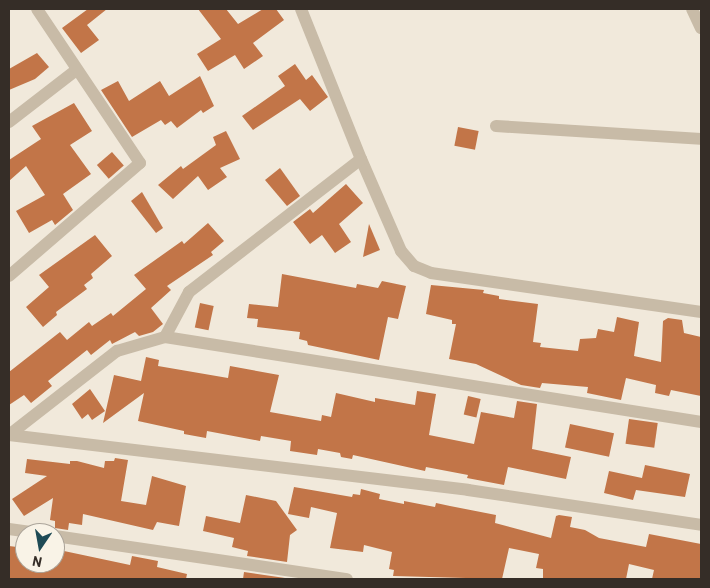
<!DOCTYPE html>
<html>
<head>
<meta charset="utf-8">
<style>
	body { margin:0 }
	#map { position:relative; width:710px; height:588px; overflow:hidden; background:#f1e9db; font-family:Barlow,sans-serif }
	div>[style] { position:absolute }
	.building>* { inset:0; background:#c27548; transform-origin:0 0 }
	.street>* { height:12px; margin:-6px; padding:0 6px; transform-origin:6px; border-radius:6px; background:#c8bba7 }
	span { translate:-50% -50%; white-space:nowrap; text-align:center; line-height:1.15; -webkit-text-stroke:4px #f9f3e7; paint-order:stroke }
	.frame { position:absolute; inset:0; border:10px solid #352d27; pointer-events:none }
	.north { position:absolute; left:15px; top:523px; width:50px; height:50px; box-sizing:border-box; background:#f9f3e7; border:1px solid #aba49a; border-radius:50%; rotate:192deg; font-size:14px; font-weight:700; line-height:20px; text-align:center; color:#352d27 }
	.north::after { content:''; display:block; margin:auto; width:18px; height:22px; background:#1e4a55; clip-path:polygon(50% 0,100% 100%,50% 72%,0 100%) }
</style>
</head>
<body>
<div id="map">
	<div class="building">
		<i style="clip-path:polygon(88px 9px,107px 9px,87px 25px,99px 40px,81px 53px,62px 28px)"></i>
		<i style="clip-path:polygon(198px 9px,226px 9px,238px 24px,263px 9px,276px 9px,284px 20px,253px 43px,263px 56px,244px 69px,235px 55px,208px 71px,197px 54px,221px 39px)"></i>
		<i style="clip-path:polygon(37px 53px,49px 67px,35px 79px,9px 90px,9px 69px)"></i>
		<i style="clip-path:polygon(295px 64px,306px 80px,312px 75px,328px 97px,310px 111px,300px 99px,253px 130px,242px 116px,285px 86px,278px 76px)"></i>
		<i style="clip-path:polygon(200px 76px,214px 106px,203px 113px,201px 110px,177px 128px,171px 121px,165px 125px,161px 120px,132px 137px,101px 90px,118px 81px,129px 101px,160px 81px,169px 96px)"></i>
		<i style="clip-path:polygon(74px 103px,92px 131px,70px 145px,91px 174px,63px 194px,73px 210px,55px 225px,52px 220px,29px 233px,16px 211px,45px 195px,26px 166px,9px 181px,9px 160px,41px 139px,32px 126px)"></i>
		<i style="left:458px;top:127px;width:21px;height:19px;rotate:11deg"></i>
		<i style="clip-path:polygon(226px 131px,240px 159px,220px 168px,227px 177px,208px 190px,198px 176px,173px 199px,158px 185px,181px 166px,183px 169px,216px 145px,213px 137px)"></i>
		<i style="left:112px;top:152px;width:18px;height:20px;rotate:49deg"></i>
		<i style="clip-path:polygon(280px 168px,300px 196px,287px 206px,265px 180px)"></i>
		<i style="clip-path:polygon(346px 184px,363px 203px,339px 224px,351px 242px,335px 253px,322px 235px,310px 244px,293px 222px,310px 209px,313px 213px)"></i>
		<i style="clip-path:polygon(142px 192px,163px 228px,156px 233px,131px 201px)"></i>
		<i style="clip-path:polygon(208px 223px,224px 241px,211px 252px,213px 255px,167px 286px,171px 290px,151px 308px,163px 324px,153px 332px,139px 336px,135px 332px,112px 344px,110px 340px,91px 355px,87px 350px,48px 381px,52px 386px,31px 403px,24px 395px,9px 405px,9px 372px,60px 332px,67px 340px,89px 322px,92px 326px,111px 313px,113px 316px,146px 289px,134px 275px,182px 241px,184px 244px)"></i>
		<i style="clip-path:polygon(369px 224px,380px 250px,363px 257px)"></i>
		<i style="clip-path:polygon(95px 235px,112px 256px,91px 274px,93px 278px,84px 285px,87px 289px,56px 312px,57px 315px,43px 327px,26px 307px,49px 287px,39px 275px)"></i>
		<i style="clip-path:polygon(282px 274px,356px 288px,357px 284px,378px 288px,382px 281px,406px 286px,398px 319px,388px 317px,379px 360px,308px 345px,307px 341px,299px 339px,300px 332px,257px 327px,258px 319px,247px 318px,249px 304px,278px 307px)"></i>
		<i style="clip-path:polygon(431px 285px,484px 290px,483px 293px,499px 296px,499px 299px,538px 304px,533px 342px,541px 343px,540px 347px,578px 351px,580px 339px,596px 338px,598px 329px,614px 332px,617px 317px,639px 322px,634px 356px,661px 362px,663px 321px,668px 318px,682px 320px,684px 333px,701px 337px,701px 396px,671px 390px,669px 396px,655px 393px,656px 385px,626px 378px,621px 400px,587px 393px,588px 387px,542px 383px,540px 388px,521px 385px,476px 364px,449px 359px,456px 324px,452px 324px,452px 320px,426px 314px)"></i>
		<i style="left:200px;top:303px;width:14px;height:25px;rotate:12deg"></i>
		<i style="clip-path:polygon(146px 357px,159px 360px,158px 366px,228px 378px,230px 366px,279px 375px,270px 412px,321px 421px,322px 415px,331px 417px,336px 393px,375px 402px,375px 398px,415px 405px,417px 391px,436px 394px,429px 435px,474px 444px,481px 412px,514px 418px,517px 401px,537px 404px,532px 449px,571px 457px,566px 479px,508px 467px,504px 485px,467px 478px,468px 475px,426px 467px,425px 471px,353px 455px,352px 459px,341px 457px,340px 453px,318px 449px,317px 455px,290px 451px,291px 441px,261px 436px,260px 441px,207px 431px,206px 438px,184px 434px,184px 431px,138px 421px,144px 393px,103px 423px,114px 375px,141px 381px)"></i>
		<i style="clip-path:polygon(90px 389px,105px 411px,92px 420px,88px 414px,82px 419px,72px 404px)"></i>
		<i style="left:468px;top:396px;width:13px;height:19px;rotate:13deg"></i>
		<i style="left:629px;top:419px;width:29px;height:25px;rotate:8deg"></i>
		<i style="left:570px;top:424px;width:45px;height:24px;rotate:12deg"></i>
		<i style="clip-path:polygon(115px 458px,128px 460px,121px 501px,146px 505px,152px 476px,186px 486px,179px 526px,157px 522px,153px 530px,83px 514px,82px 525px,69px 523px,68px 530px,55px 528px,55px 521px,50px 520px,53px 498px,24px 516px,12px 499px,47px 476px,25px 473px,27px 459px,70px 464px,70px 461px,77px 461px,104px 468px,105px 461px,114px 461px)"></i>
		<i style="clip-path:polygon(645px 465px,690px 474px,685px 497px,636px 490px,633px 500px,604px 493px,609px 471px,642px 478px)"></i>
		<i style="clip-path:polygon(294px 487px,352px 497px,353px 494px,360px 495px,361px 489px,380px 494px,379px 499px,404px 504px,404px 501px,435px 507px,436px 503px,450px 506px,496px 515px,495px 523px,551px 538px,556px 516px,559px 515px,572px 517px,570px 527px,585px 530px,599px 538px,646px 547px,649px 534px,701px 544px,701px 579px,652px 579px,654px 570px,629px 564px,626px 579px,543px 579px,543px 569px,536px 568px,539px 554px,509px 548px,502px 579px,393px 576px,394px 570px,389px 569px,392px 552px,364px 545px,363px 552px,330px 548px,337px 513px,311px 507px,309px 518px,288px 514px)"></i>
		<i style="clip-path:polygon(246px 495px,276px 501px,297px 530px,290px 535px,287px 562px,247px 556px,248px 551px,232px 547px,234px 538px,203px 531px,206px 516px,240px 523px)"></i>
		<i style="clip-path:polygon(55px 544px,65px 546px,64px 551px,130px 565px,132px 556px,158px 561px,157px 567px,187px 574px,186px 579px,9px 578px,9px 546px,25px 548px,25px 563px,55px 563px)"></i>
		<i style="clip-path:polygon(244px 572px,285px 578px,243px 579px)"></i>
	</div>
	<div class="street">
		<i style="left:301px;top:9px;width:162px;rotate:68.2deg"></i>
		<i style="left:361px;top:159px;width:100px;rotate:66.5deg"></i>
		<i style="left:401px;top:251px;width:20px;rotate:49deg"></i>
		<i style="left:414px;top:266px;width:18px;rotate:22deg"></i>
		<i style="left:431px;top:273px;width:273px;rotate:8.2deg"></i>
		<i style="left:692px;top:9px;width:21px;rotate:65deg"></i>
		<i style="left:9px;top:122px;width:83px;rotate:-37.7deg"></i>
		<i style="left:496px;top:126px;width:205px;rotate:3.6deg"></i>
		<i style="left:9px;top:276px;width:173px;rotate:-40.8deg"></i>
		<i style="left:140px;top:163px;width:185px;rotate:-123.8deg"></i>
		<i style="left:165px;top:337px;width:543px;rotate:9.01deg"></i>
		<i style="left:9px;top:435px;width:462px;rotate:6.8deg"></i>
		<i style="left:468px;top:490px;width:236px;rotate:8.5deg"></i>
		<i style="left:9px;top:435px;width:137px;rotate:-37.9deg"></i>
		<i style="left:117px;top:351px;width:50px;rotate:-16.3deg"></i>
		<i style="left:165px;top:337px;width:51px;rotate:-61.9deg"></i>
		<i style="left:189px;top:292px;width:217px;rotate:-37.7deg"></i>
		<i style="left:9px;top:529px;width:27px;rotate:8deg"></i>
		<i style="left:55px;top:536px;width:295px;rotate:8.4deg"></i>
	</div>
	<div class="frame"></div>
	<div class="north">N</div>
</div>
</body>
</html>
